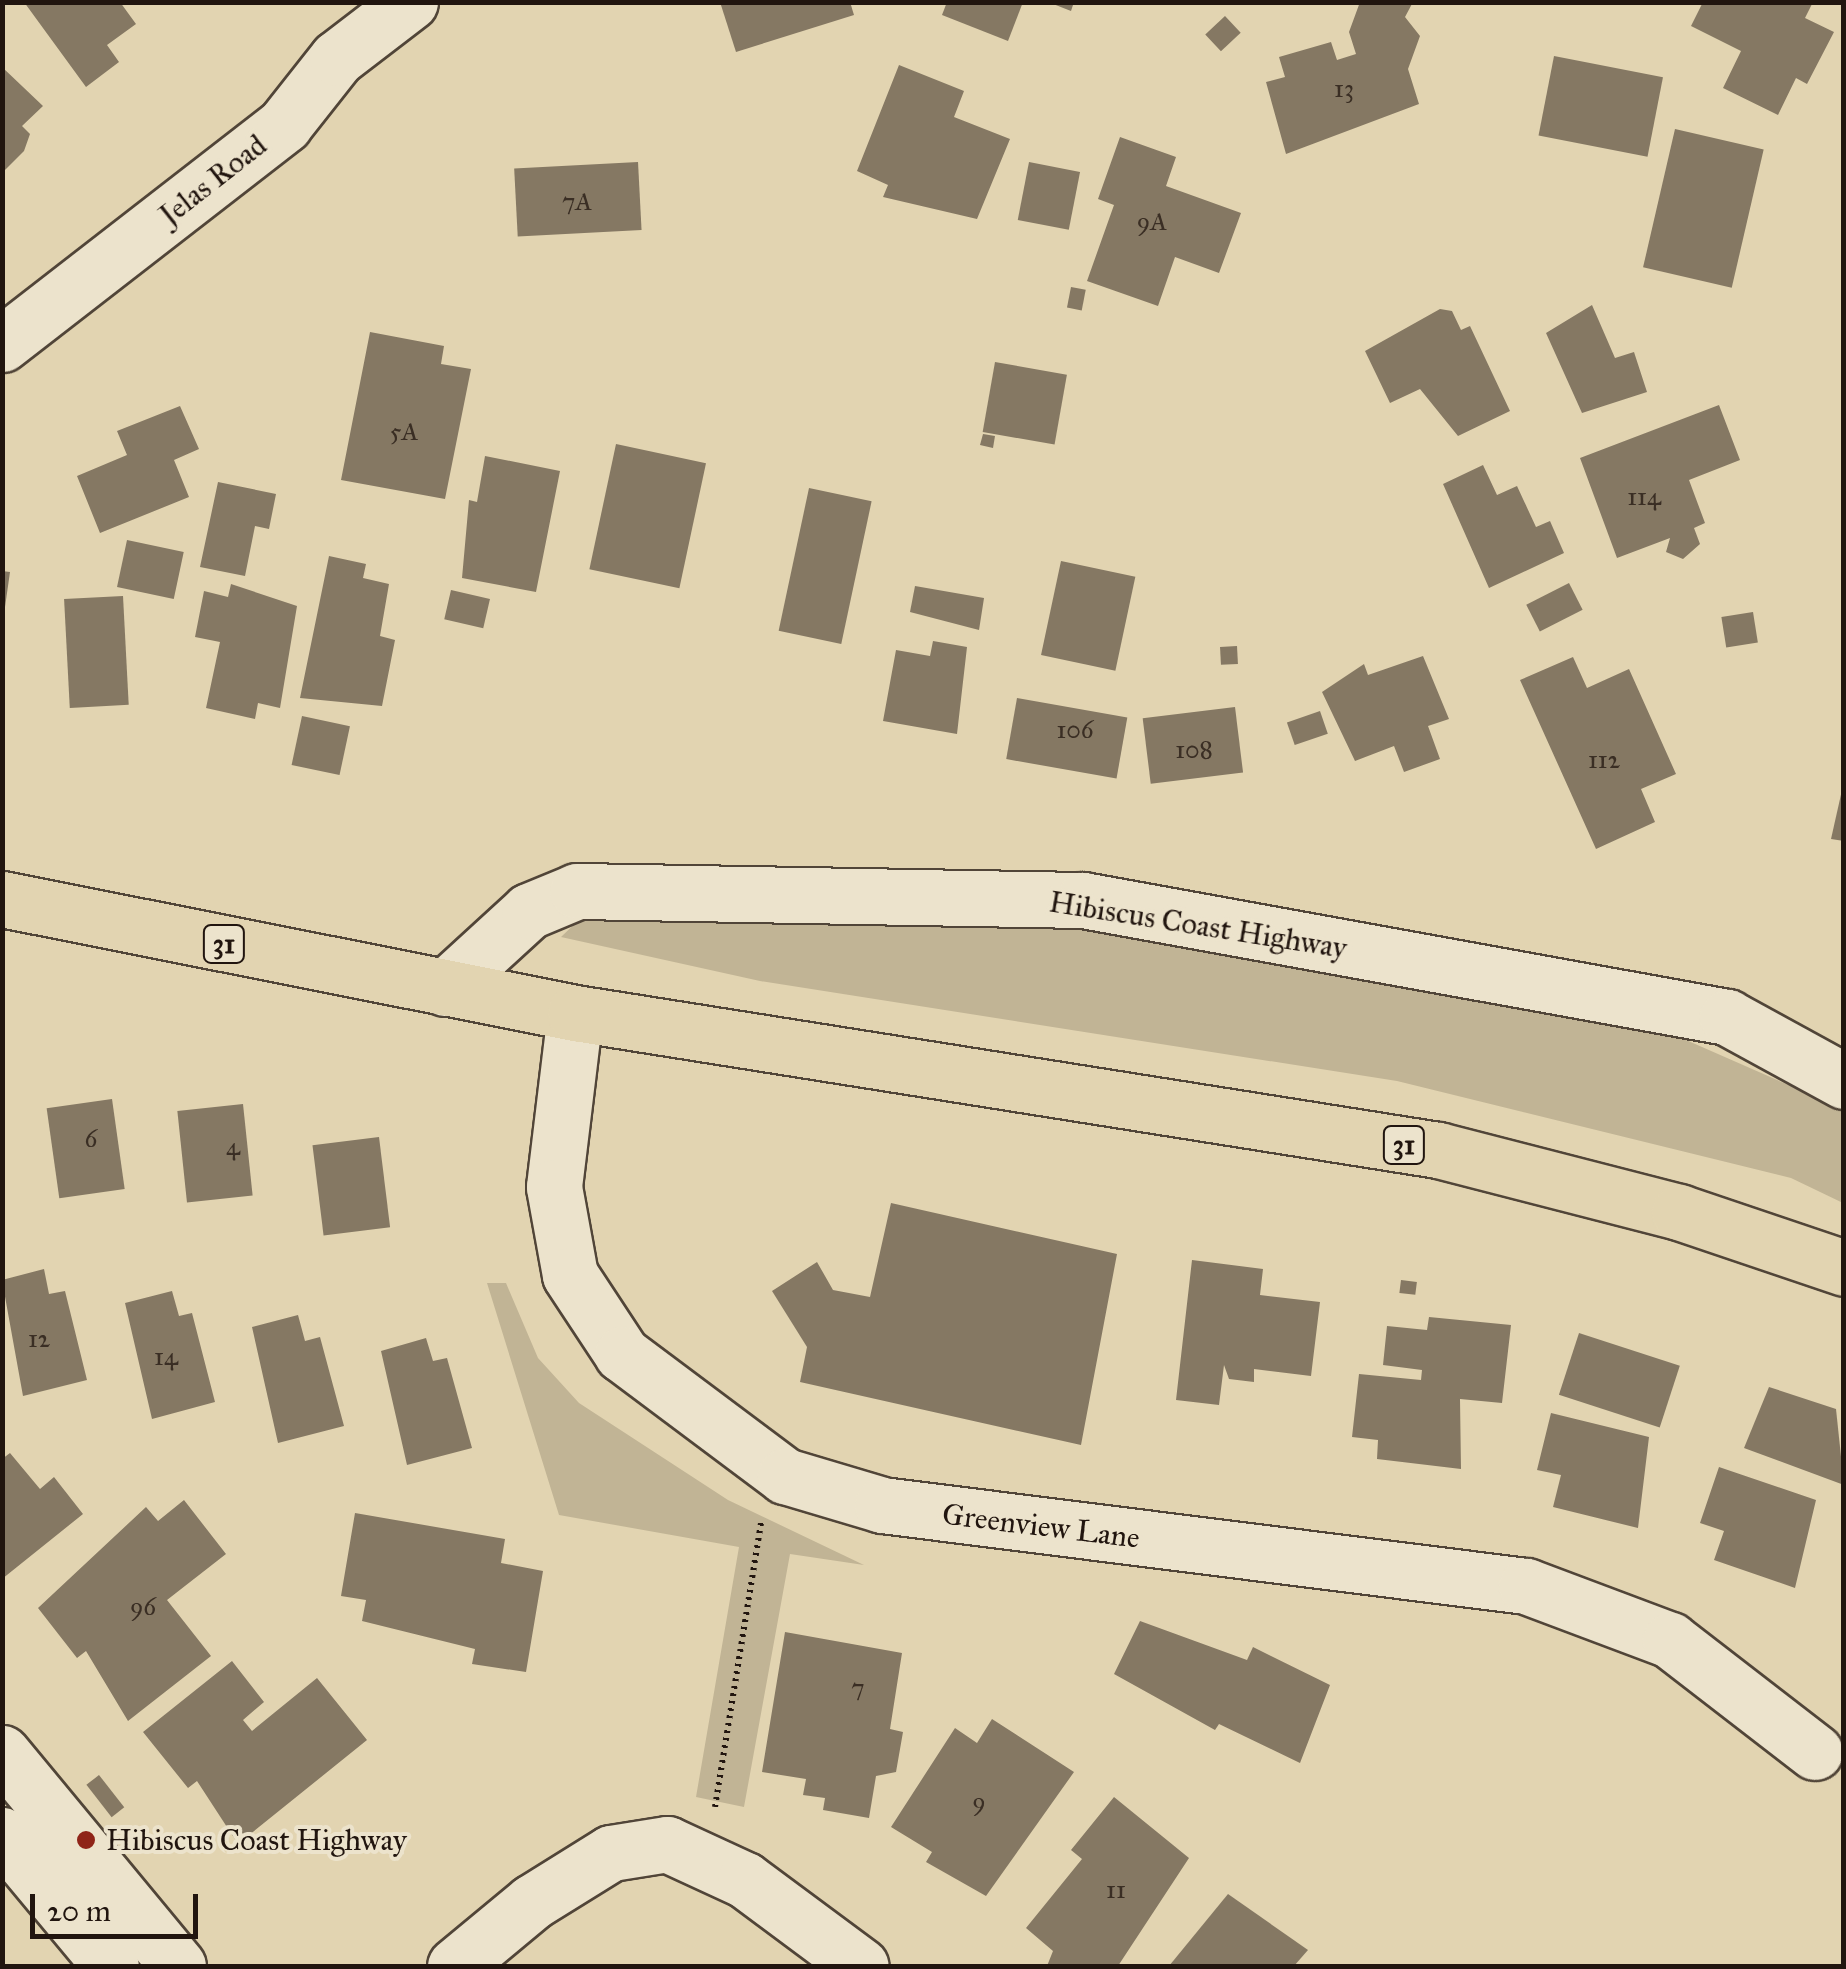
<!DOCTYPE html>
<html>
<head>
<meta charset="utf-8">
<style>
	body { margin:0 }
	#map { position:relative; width:1846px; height:1969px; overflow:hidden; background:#e2d4b1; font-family:"IM FELL Great Primer",serif }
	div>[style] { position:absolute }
	.green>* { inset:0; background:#c1b495 }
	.building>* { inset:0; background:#857863; transform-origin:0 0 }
	.path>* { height:6px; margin-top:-3px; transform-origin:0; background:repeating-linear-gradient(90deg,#21150f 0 2.5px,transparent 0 7.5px) }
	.roads { filter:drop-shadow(2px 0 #514538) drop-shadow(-2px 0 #514538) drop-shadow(0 2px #514538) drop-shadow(0 -2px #514538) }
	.minor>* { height:55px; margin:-27.5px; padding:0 27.5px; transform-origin:27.5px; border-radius:27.5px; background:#ece3cc }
	.primary>* { height:55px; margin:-27.5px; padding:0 27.5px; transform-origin:27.5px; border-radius:27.5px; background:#e2d4b1 }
	.dots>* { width:28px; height:28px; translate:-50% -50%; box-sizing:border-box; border:5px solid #ece3cc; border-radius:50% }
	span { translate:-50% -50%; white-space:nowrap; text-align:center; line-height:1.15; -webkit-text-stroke:8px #ece3cc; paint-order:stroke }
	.number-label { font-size:25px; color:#3a2e24 }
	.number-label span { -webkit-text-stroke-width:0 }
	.shield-label span { padding:2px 8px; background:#ece3cc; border:2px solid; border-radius:8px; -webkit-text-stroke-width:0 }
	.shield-label { font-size:28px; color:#21150f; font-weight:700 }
	.street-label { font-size:30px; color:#21150f }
	.poi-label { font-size:30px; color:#21150f }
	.left { translate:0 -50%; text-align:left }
	.frame { position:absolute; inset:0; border:5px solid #21150f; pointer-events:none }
	.scale { position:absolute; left:30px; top:1894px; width:168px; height:45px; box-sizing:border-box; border:5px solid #21150f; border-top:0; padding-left:12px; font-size:30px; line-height:35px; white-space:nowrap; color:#21150f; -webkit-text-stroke:8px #ece3cc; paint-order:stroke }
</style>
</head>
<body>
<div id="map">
	<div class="green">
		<i style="clip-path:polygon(585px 914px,1075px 919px,1677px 1036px,1843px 1109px,1843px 1203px,1791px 1178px,1397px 1081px,760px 981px,561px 937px)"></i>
		<i style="clip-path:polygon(487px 1283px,506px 1283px,538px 1358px,579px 1403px,728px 1500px,864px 1565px,790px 1554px,744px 1807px,696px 1797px,739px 1547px,559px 1515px)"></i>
	</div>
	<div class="building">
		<i style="clip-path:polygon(24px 2px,120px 2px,136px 24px,107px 45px,119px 62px,86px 87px)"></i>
		<i style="clip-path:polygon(720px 2px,850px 2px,854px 15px,736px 52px)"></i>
		<i style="clip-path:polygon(947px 2px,1023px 2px,1008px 41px,942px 15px)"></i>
		<i style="clip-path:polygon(1048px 2px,1074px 2px,1071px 11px)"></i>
		<i style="clip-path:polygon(1360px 2px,1413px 2px,1405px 17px,1420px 36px,1408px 69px,1419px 104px,1286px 154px,1266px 82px,1285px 77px,1279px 57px,1331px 42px,1337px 60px,1356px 54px,1349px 32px)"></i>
		<i style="clip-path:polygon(1703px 2px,1813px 2px,1805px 18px,1834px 32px,1807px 84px,1796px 78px,1778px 115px,1723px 88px,1741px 51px,1691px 26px)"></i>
		<i style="left:1225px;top:16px;width:23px;height:27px;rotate:47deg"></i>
		<i style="left:1554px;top:56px;width:111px;height:81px;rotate:11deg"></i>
		<i style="clip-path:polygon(899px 65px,964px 91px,954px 117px,1010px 139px,977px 219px,883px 197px,888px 185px,857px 171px)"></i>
		<i style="clip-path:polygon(2px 67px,43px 106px,22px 126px,30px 134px,24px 151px,2px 173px)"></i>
		<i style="left:1675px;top:129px;width:91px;height:142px;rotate:13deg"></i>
		<i style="clip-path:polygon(1120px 137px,1176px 157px,1166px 186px,1241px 213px,1219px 273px,1175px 257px,1158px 306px,1087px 281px,1114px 205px,1098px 199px)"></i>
		<i style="left:638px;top:162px;width:68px;height:124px;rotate:87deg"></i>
		<i style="left:1029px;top:162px;width:52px;height:59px;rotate:11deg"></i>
		<i style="left:1071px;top:287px;width:15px;height:21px;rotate:11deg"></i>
		<i style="clip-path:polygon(1592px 305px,1615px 358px,1634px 352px,1647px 392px,1582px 413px,1546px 333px)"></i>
		<i style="clip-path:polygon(1440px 309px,1452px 311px,1461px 330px,1470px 326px,1510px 411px,1458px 436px,1420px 389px,1390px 403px,1365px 351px)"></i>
		<i style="clip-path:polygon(370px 332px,444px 346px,441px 364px,471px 369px,445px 499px,341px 480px)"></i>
		<i style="left:995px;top:362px;width:73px;height:71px;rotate:10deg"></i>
		<i style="clip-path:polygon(1719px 405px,1740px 460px,1689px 480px,1705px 523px,1694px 528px,1700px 544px,1683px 559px,1666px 552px,1670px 538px,1617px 558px,1580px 458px)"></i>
		<i style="clip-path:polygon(180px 406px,199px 449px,174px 460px,189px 497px,100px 533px,77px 476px,127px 455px,117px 431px)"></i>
		<i style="clip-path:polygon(983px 434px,995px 436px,993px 448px,980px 445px)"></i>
		<i style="left:616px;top:444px;width:92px;height:128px;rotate:12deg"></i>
		<i style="clip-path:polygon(485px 456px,560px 471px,536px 592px,462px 578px,469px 500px,477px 502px)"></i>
		<i style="clip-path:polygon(1483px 465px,1497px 495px,1517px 486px,1536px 527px,1550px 521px,1564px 553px,1489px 588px,1443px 484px)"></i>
		<i style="clip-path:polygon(218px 482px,276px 494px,269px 529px,255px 526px,245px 576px,200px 567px)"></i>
		<i style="left:809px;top:488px;width:64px;height:146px;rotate:12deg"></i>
		<i style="left:127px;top:540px;width:58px;height:48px;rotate:12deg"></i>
		<i style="clip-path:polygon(329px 556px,366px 564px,363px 578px,389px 584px,380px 636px,395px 640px,382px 706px,300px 698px)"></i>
		<i style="left:1061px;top:561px;width:76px;height:96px;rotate:12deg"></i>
		<i style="clip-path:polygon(2px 571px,10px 572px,5px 607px,2px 607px)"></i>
		<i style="left:1569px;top:583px;width:30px;height:48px;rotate:63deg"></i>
		<i style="clip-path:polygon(231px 584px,297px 606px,280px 708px,258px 703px,255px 719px,206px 708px,220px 642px,195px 637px,204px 591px,228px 597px)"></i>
		<i style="clip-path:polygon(915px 586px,984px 598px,979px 630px,910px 612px)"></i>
		<i style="left:451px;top:590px;width:40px;height:30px;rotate:13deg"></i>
		<i style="left:123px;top:596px;width:109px;height:59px;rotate:87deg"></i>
		<i style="left:1753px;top:612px;width:31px;height:32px;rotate:81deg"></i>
		<i style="clip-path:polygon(933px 641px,967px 647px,957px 734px,883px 721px,896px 650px,930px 656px)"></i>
		<i style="left:1237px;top:646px;width:18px;height:17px;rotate:87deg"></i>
		<i style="clip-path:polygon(1423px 656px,1449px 719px,1428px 726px,1440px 759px,1404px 772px,1394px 746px,1355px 761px,1322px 692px,1364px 664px,1368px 675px)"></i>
		<i style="clip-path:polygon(1573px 657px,1587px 688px,1629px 669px,1676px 774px,1641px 789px,1655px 822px,1596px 849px,1520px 680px)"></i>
		<i style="left:1017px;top:698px;width:112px;height:62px;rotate:10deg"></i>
		<i style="left:1235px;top:707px;width:66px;height:93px;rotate:83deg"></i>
		<i style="left:1320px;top:711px;width:24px;height:35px;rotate:71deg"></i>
		<i style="left:302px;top:716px;width:49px;height:50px;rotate:12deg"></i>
		<i style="clip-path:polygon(1842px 790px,1844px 790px,1844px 841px,1831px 839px)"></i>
		<i style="left:112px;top:1099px;width:91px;height:66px;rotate:82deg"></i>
		<i style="left:243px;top:1104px;width:92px;height:66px;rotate:84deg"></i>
		<i style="left:379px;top:1137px;width:91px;height:67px;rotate:83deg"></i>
		<i style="clip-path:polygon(891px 1203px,1117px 1254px,1081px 1445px,800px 1382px,807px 1347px,772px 1291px,817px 1262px,833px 1290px,870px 1297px)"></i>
		<i style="clip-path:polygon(1192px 1260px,1263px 1269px,1260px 1295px,1320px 1302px,1311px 1376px,1254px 1369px,1254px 1382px,1229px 1379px,1224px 1365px,1219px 1405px,1176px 1400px)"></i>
		<i style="clip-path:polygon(44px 1269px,49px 1294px,65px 1291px,87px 1380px,23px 1396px,2px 1280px)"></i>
		<i style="left:1401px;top:1280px;width:16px;height:13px;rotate:7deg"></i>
		<i style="clip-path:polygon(172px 1291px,179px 1316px,192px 1313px,215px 1402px,152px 1419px,125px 1303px)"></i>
		<i style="clip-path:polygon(298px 1315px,305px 1341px,320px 1337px,344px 1426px,278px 1443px,252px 1327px)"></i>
		<i style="clip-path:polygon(1429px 1317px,1511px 1325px,1502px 1403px,1460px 1399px,1461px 1469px,1377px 1459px,1378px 1440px,1352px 1437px,1359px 1374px,1421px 1380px,1422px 1370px,1383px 1365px,1387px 1326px,1427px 1330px)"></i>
		<i style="left:1579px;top:1333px;width:106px;height:65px;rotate:18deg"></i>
		<i style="clip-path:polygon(426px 1338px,433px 1361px,447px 1358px,472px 1448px,407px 1465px,381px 1351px)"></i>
		<i style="clip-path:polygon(1769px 1387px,1836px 1409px,1844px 1485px,1744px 1448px)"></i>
		<i style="clip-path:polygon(1551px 1413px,1649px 1437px,1638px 1528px,1553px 1507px,1561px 1475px,1537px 1470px)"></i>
		<i style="clip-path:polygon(10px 1453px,40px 1489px,54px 1477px,83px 1514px,2px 1579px,2px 1459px)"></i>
		<i style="clip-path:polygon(1719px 1467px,1816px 1500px,1795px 1588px,1714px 1560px,1724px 1531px,1700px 1523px)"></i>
		<i style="clip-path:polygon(184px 1500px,226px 1554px,167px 1600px,211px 1656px,128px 1721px,86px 1651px,77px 1658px,38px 1608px,146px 1507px,158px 1521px)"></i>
		<i style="clip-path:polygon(355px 1513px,505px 1539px,501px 1563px,543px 1571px,526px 1672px,472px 1664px,475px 1649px,362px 1621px,366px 1600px,341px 1596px)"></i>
		<i style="clip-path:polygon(1140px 1621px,1247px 1660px,1253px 1647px,1330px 1685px,1300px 1763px,1219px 1724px,1215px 1730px,1114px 1674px)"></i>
		<i style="clip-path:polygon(785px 1632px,902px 1653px,890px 1729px,903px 1732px,896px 1772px,876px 1776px,869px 1818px,823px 1810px,825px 1798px,803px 1795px,806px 1779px,762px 1772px)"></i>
		<i style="clip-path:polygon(232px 1661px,264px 1702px,243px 1720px,252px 1731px,317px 1678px,367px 1740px,238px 1844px,197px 1781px,188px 1788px,143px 1732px)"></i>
		<i style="clip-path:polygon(992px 1719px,1074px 1772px,986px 1896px,926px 1862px,932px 1852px,891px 1827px,955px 1728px,977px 1743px)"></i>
		<i style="left:99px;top:1775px;width:41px;height:16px;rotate:52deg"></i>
		<i style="clip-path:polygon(1114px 1797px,1189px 1858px,1118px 1966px,1047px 1966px,1053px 1951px,1026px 1928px,1082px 1859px,1071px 1850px)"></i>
		<i style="clip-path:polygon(1228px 1894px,1308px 1950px,1294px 1966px,1169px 1966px)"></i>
	</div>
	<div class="path">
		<i style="left:715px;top:1807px;width:288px;rotate:-80.8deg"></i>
	</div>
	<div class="roads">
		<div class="minor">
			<i style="left:2px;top:344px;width:357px;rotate:-37.8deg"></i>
			<i style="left:284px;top:125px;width:85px;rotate:-51.7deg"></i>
			<i style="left:337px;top:58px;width:92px;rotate:-37.5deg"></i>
			<i style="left:445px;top:988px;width:114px;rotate:-42.5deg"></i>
			<i style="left:529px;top:911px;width:52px;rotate:-22.6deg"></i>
			<i style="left:577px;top:891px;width:506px;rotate:1.02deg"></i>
			<i style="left:1083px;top:900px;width:655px;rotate:10.3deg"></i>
			<i style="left:1727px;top:1017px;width:133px;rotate:28.7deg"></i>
			<i style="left:575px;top:1013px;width:175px;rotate:96.9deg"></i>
			<i style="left:554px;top:1187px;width:89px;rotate:79.7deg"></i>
			<i style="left:570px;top:1275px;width:95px;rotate:56.6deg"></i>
			<i style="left:622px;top:1354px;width:204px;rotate:36.8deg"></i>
			<i style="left:785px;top:1476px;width:101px;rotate:16.6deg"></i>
			<i style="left:882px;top:1505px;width:649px;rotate:7.17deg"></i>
			<i style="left:1526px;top:1586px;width:154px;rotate:20.6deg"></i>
			<i style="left:1670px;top:1640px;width:183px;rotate:37.7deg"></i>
			<i style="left:2px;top:1753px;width:276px;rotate:50.4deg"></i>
			<i style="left:2px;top:1835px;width:170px;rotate:50.2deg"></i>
			<i style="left:455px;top:1966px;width:100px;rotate:-39.7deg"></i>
			<i style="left:532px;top:1902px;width:93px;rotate:-31.8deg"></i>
			<i style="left:611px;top:1853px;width:57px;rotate:-9.1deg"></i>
			<i style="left:667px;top:1844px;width:86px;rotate:24.8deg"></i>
			<i style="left:745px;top:1880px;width:144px;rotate:36.6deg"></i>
		</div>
		<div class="primary">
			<i style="left:2px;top:899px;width:584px;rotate:11.25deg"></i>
			<i style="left:575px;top:1013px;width:874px;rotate:9.02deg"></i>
			<i style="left:1438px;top:1150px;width:249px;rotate:14.4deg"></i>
			<i style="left:1679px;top:1212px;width:174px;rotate:18.7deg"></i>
		</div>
	</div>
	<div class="dots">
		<i style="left:86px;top:1840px;background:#8f2418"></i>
	</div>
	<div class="number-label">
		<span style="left:1344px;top:89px">13</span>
		<span style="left:577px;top:202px">7A</span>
		<span style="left:1152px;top:222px">9A</span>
		<span style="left:404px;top:432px">5A</span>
		<span style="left:1644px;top:497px">114</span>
		<span style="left:1075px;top:730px">106</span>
		<span style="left:1194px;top:750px">108</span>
		<span style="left:1604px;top:760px">112</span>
		<span style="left:91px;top:1139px">6</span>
		<span style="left:233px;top:1147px">4</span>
		<span style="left:39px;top:1339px">12</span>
		<span style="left:166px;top:1357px">14</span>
		<span style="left:143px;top:1607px">96</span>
		<span style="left:858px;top:1688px">7</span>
		<span style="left:979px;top:1802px">9</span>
		<span style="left:1116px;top:1890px">11</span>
	</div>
	<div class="shield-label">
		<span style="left:224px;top:944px">31</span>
		<span style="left:1404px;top:1145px">31</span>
	</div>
	<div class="street-label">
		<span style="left:213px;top:180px;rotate:-38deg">Jelas Road</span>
		<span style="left:1198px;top:925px;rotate:9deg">Hibiscus Coast Highway</span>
		<span style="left:1041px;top:1526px;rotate:7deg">Greenview Lane</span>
	</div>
	<div class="poi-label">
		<span class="left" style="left:106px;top:1840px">Hibiscus Coast Highway</span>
	</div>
	<div class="frame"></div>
	<div class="scale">20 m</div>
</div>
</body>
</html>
